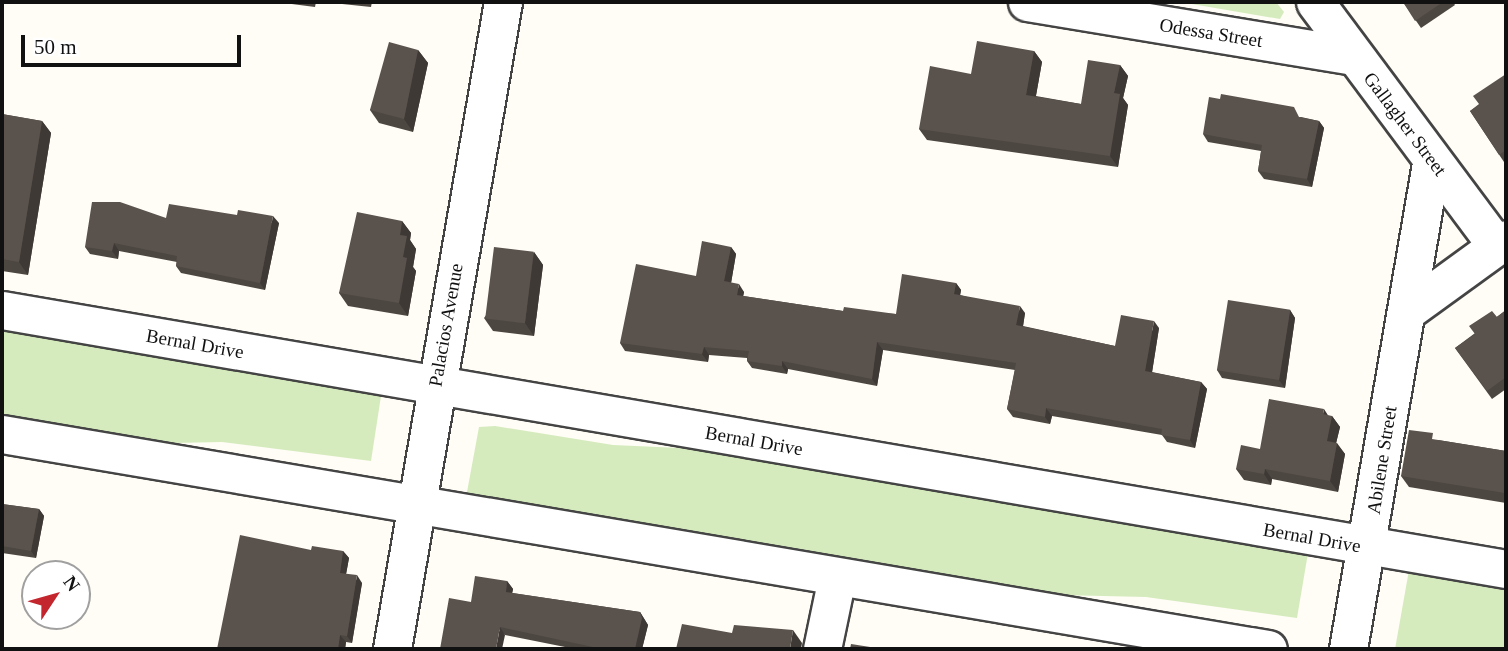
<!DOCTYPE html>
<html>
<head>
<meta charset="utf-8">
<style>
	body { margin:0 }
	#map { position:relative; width:1508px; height:651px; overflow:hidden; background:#fffdf5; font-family:Georgia,serif }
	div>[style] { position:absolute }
	.green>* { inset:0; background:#d5ebbd }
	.roads { filter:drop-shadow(2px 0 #444) drop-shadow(-2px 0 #444) drop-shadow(0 2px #444) drop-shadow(0 -2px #444) }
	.minor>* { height:37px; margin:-18.5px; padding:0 18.5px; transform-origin:18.5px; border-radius:18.5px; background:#fff }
	.wall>* { inset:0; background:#4d4742 }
	.shaded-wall>* { inset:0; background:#3f3936 }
	.building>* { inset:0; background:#5a524d; transform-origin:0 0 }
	span { translate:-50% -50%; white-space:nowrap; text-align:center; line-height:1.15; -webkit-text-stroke:7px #fff; paint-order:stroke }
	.street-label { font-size:19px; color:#111 }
	.frame { position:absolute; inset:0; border:4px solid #111; pointer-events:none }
	.north { position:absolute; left:21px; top:560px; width:70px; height:70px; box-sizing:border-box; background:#fff; border:2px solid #a0a0a0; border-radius:50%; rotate:54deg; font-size:19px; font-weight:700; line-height:28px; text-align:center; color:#111 }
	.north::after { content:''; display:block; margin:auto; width:24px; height:32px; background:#c4262e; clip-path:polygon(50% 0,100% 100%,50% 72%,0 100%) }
	.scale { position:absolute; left:21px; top:35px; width:220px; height:32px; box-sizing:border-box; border:4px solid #111; border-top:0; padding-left:9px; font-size:21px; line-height:24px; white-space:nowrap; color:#111; -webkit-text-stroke:5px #fff; paint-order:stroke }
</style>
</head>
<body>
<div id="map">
	<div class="green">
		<i style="clip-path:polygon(1180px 2px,1276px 2px,1284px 12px,1280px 19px)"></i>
		<i style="clip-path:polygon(2px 328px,381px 396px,371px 461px,222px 442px,172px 443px,2px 415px)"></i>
		<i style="clip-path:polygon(495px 426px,613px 445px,702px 449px,1308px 553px,1297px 618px,1146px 597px,1060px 595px,477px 497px,467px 492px,479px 427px)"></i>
		<i style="clip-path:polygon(1409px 570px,1506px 583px,1506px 649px,1395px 649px)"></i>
	</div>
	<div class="roads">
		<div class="minor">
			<i style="left:1027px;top:2px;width:331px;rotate:9.4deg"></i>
			<i style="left:1315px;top:2px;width:304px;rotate:53.3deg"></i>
			<i style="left:2px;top:310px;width:1526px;rotate:9.77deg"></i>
			<i style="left:1407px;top:311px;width:122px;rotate:-36deg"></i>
			<i style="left:2px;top:434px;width:1284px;rotate:9.64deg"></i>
			<i style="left:392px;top:649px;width:656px;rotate:-80.27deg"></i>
			<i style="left:822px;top:649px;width:74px;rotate:-78.2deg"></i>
			<i style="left:1348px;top:649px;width:496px;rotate:-80.3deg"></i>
		</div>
	</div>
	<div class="wall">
		<i style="clip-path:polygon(283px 2px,316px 2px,315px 7px,284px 3px)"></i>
		<i style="clip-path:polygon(323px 2px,372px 2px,371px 7px)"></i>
		<i style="clip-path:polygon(1403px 2px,1453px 2px,1455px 5px,1421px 28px)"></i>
		<i style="clip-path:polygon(418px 50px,428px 63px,413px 132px,379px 123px,370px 110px)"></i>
		<i style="clip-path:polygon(1034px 51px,1042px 62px,1036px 96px,1081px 104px,1120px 65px,1128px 76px,1123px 98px,1128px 105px,1118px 167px,927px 140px,919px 129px,971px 74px)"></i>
		<i style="clip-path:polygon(1506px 74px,1506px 161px,1504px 162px,1470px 111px,1479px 105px)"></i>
		<i style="clip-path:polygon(2px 114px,42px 121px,51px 133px,28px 275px,2px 271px)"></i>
		<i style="clip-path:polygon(1301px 117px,1319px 121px,1324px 128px,1312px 187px,1264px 179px,1258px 171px,1261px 151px,1208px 142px,1203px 134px)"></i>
		<i style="clip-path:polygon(166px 218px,279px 223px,265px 290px,181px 273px,176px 266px,177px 262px,119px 251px,118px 259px,90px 254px,85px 247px)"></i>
		<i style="clip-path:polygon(402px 221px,411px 233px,410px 240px,416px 249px,413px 267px,416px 271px,408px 316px,348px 306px,339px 293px)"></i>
		<i style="clip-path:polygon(731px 247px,736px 254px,731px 283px,744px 292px,743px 296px,843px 311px,896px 314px,956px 283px,961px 290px,960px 295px,1025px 313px,1023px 326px,1115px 346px,1159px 328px,1152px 372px,1201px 382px,1207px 389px,1195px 448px,1167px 442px,1162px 435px,1052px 416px,1050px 424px,1013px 417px,1007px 409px,1015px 370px,883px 350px,877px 386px,788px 369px,787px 374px,752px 368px,747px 361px,747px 358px,709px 355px,708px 362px,625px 351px,620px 343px,696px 276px)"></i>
		<i style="clip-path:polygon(534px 252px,543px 265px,534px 336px,493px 331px,484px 318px)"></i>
		<i style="clip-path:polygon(1290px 310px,1295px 318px,1285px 388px,1222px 378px,1217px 370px)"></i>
		<i style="clip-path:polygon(1506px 310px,1506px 389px,1492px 399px,1455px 348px)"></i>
		<i style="clip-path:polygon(1328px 416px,1332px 416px,1340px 427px,1336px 443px,1345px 454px,1338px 492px,1272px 479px,1271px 485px,1244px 480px,1236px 469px,1260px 449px)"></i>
		<i style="clip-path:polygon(1438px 440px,1506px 451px,1506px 503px,1409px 487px,1401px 476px)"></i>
		<i style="clip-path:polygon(2px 504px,39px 509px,44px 516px,36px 558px,2px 553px)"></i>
		<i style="clip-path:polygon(311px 550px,343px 551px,349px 558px,346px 574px,362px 583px,352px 643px,346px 642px,345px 649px,217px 649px)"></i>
		<i style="clip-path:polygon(507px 581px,513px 589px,512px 593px,640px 612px,648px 625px,642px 649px,575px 649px,505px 635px,471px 602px)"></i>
	</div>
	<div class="shaded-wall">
		<i style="clip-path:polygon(418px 50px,428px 63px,413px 132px,404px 119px)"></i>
		<i style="clip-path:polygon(1034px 51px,1042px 62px,1034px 106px,1026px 95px)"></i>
		<i style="clip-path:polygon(1120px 65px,1128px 76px,1123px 98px,1128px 105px,1118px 167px,1110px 156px,1114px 93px)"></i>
		<i style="clip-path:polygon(42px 121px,51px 133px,28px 275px,19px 262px)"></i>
		<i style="clip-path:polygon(1319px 121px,1324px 128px,1312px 187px,1307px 179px)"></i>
		<i style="clip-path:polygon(273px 216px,279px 223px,265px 290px,260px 283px)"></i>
		<i style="clip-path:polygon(402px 221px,411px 233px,410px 240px,416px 249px,413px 267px,416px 271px,408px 316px,399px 303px,403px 257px,400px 235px)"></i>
		<i style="clip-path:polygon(114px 243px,119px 251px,118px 259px,112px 251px)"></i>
		<i style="clip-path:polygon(731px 247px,736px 254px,730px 289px,724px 281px)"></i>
		<i style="clip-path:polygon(534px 252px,543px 265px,534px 336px,525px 323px)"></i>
		<i style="clip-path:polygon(956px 283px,961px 290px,959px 302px,954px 294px)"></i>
		<i style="clip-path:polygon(739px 284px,744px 292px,742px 303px,737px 295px)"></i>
		<i style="clip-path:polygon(1020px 306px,1025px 313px,1022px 333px,1016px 325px)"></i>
		<i style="clip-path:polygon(1290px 310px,1295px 318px,1285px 388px,1279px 380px)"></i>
		<i style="clip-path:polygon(1154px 321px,1159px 328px,1151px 379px,1145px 371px)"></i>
		<i style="clip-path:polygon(877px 342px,883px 350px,877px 386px,872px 379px)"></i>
		<i style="clip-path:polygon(704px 347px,709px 355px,708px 362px,702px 354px)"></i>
		<i style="clip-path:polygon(782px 361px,788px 369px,787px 374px,782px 366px)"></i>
		<i style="clip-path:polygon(1201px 382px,1207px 389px,1195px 448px,1190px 440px)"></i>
		<i style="clip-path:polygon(1046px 408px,1052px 416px,1050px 424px,1045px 417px)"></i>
		<i style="clip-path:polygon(1324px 409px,1331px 420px,1332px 416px,1340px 427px,1334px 452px,1327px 441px,1323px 414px)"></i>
		<i style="clip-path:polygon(1337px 443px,1345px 454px,1338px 492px,1330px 481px)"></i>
		<i style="clip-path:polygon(1265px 469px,1272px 479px,1271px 485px,1264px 474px)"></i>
		<i style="clip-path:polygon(39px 509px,44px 516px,36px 558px,31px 551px)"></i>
		<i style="clip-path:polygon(343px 551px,349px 558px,345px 580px,340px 573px)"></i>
		<i style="clip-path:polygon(357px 575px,362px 583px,352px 643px,347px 636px)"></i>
		<i style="clip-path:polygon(507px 581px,513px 589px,511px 600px,506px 592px)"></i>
		<i style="clip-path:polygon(640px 612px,648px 625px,642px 649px,635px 649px)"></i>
		<i style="clip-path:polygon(500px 627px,505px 635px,502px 649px,496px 649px)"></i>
		<i style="clip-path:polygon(793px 630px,802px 643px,801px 649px,790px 649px)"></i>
		<i style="clip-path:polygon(340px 635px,346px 642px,345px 649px,338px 649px)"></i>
	</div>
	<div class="building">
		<i style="clip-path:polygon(1403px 2px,1443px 2px,1415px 21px)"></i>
		<i style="clip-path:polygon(977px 41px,1034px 51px,1026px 95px,1081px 104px,1088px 60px,1120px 65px,1114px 93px,1120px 94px,1110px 156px,919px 129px,930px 66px,971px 74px)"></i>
		<i style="clip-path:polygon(389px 42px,418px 50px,404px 119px,370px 110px)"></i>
		<i style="clip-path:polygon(1506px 74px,1506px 150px,1499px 155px,1470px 111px,1479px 104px,1473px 96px)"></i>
		<i style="clip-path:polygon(1221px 94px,1294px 107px,1299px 117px,1319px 121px,1307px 179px,1258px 171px,1262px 145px,1203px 134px,1209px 97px,1220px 99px)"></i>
		<i style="clip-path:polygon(2px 114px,42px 121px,19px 262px,2px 259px)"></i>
		<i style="clip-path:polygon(92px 202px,120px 202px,166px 218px,169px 204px,237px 215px,238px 210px,273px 216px,260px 283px,176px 266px,177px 256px,114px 243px,112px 251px,85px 247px)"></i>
		<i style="clip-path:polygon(357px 212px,402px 221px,400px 235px,407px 236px,403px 257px,407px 258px,399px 303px,339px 293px)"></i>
		<i style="clip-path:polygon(702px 241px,731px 247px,724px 281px,739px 284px,737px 295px,843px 311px,844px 307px,896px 314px,902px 274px,956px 283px,954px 294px,1020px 306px,1016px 325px,1115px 346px,1121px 315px,1154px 321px,1145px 371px,1201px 382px,1190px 440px,1161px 435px,1162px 429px,1046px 408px,1045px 417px,1007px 409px,1016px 363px,877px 342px,872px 379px,782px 361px,782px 366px,747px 361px,749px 351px,704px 347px,702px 354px,620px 343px,636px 264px,696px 276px)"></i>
		<i style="left:494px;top:247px;width:40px;height:72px;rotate:7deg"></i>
		<i style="left:1228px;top:300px;width:63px;height:71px;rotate:9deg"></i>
		<i style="clip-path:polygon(1506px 310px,1506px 377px,1487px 391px,1455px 348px,1475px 334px,1469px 326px,1492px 311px,1497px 317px)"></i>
		<i style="clip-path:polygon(1269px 399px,1324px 409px,1323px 414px,1332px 416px,1327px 441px,1337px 443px,1330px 481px,1265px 469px,1264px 474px,1236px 469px,1241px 445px,1260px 449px)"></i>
		<i style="clip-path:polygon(1409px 430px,1433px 433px,1432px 439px,1506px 451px,1506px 486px,1505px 493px,1401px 476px)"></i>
		<i style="clip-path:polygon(2px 504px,39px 509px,31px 551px,2px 546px)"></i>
		<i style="clip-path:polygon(240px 535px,311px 550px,312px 546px,343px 551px,340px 573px,357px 575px,347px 636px,340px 635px,338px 649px,318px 647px,318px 649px,217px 649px)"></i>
		<i style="clip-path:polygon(475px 576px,507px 581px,506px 592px,640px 612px,642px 618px,635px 649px,592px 649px,593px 647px,500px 627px,496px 649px,440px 649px,449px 598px,471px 602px)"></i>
		<i style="clip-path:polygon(682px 624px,732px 633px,734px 625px,793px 630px,790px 649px,676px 649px)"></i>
		<i style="clip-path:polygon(851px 644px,883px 649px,850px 649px)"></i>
	</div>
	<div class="street-label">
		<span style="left:1211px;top:33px;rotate:9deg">Odessa Street</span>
		<span style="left:1405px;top:124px;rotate:53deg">Gallagher Street</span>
		<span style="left:446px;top:325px;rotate:-80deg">Palacios Avenue</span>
		<span style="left:195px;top:344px;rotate:10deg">Bernal Drive</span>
		<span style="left:754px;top:441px;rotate:10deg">Bernal Drive</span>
		<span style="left:1382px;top:460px;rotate:-81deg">Abilene Street</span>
		<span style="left:1312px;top:538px;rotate:10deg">Bernal Drive</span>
	</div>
	<div class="frame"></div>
	<div class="north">N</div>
	<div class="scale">50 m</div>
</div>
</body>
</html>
